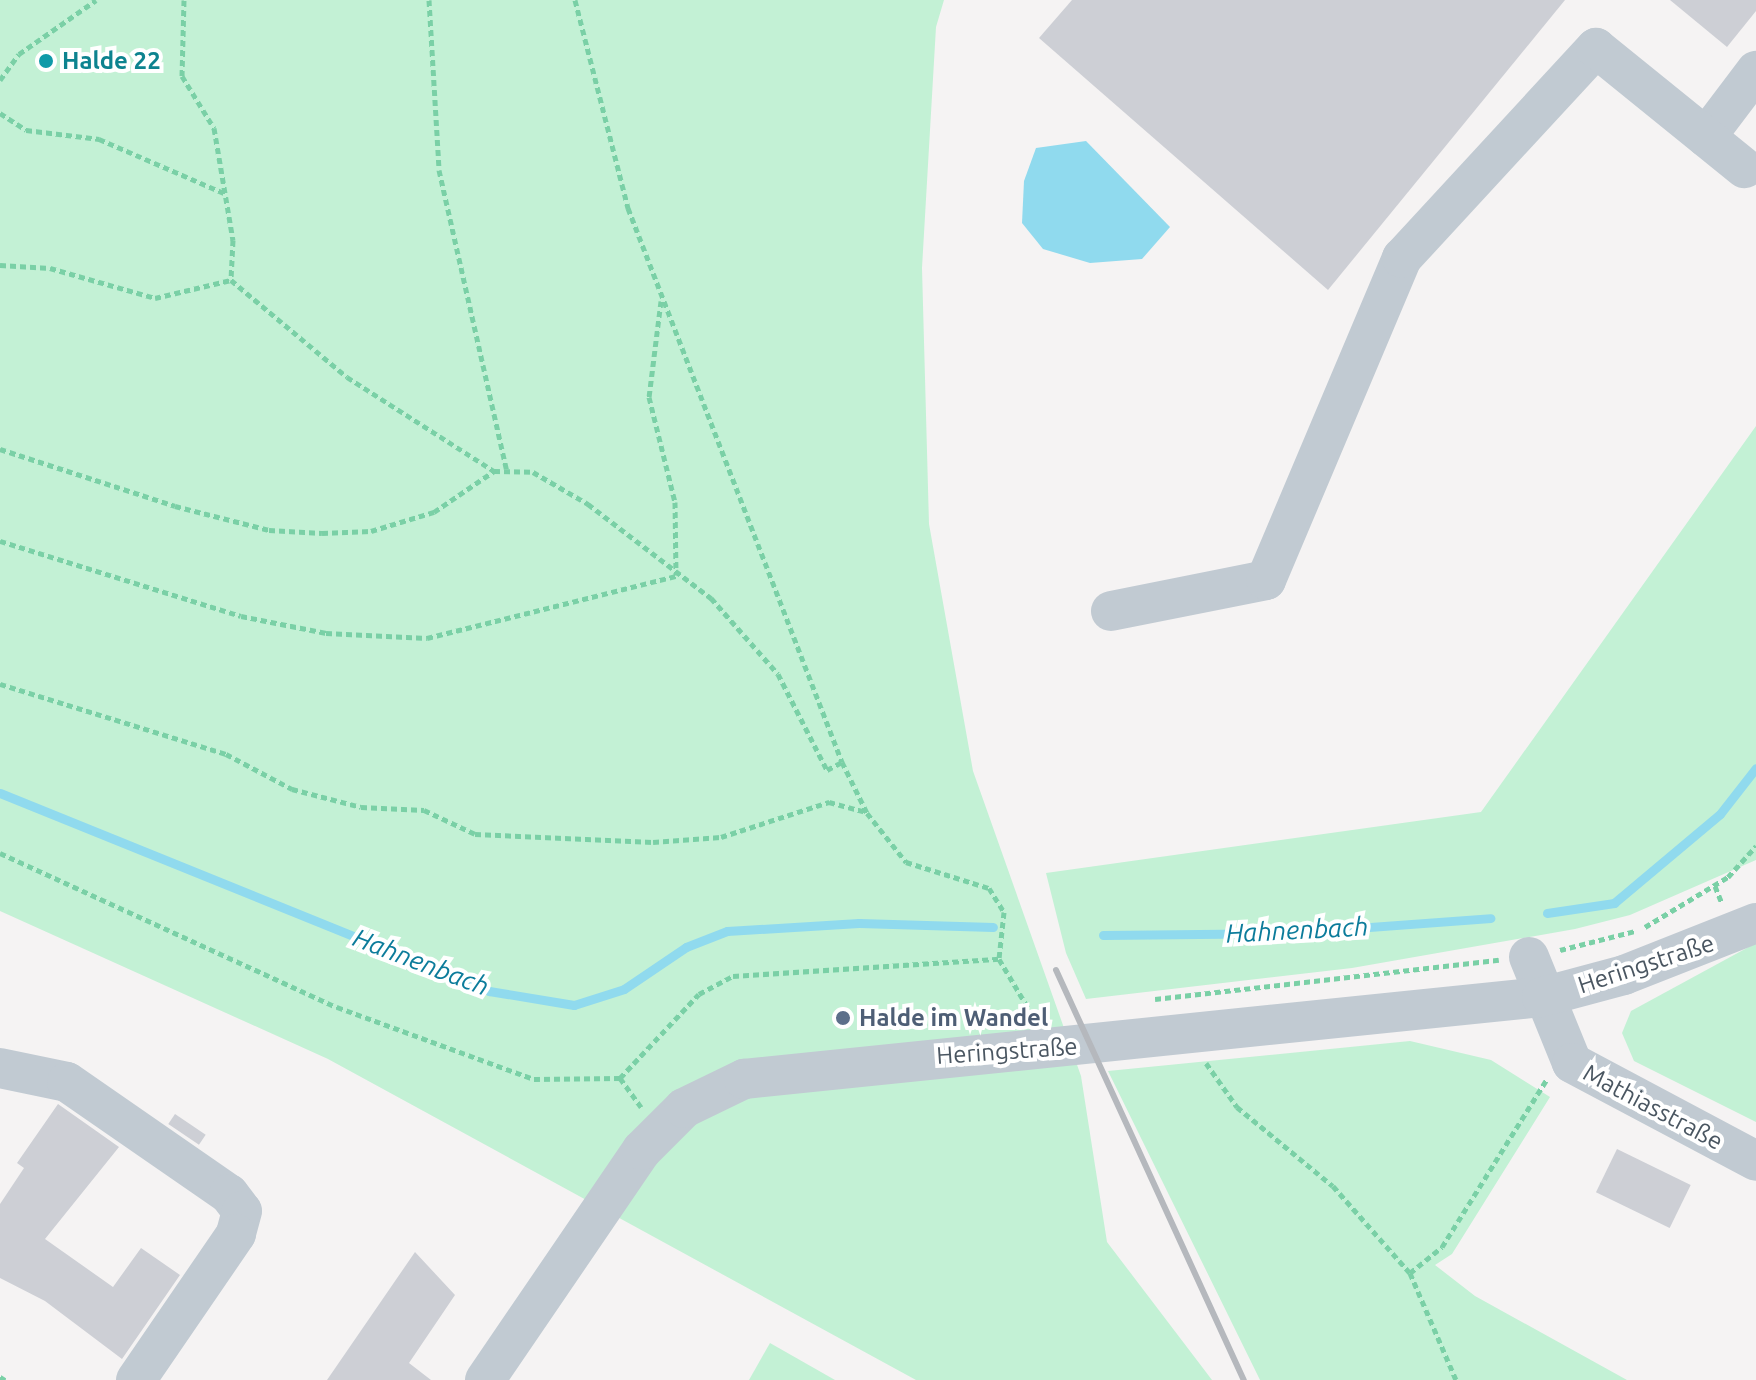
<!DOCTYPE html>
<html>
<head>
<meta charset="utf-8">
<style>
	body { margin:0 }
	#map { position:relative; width:1756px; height:1380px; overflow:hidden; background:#f5f3f3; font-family:Ubuntu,sans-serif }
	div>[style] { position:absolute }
	.green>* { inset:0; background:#c3f1d5 }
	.water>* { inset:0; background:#90daee }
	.stream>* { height:9px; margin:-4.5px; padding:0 4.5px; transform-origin:4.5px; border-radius:4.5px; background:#90daee }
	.building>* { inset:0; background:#cdcfd5; transform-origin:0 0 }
	.path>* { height:5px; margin-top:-2.5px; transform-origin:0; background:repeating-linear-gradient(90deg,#7ad0a6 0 6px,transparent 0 10px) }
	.minor>* { height:40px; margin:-20px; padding:0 20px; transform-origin:20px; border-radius:20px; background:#c1cad2 }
	.rail>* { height:6px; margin:-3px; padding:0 3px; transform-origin:3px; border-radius:3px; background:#b5b8bd }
	.dots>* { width:22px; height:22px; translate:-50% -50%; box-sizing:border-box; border:4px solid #fff; border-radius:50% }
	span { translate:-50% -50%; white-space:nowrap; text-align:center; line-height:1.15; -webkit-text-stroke:8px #fff; paint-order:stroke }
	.culture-label { font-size:24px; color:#0d838f; font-weight:700 }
	.left { translate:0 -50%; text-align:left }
	.street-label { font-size:24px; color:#4a5661 }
	.service-label { font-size:24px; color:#4e5e75; font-weight:700 }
	.water-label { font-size:26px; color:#0c7c9b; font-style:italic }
</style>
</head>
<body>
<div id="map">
	<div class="green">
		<i style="clip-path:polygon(0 0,944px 0,936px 27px,922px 268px,929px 524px,973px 771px,1081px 1076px,1107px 1242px,1212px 1380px,916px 1380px,328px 1059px,0 911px)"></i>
		<i style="clip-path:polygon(1756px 426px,1756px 860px,1630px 915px,1575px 929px,1352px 968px,1086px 999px,1066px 953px,1046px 873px,1481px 812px)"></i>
		<i style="clip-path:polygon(1756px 943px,1756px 1122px,1634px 1061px,1622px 1033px,1631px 1011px)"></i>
		<i style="clip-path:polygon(1410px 1041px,1491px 1060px,1550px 1097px,1452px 1254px,1435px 1265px,1475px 1296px,1627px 1380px,1260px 1380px,1108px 1071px)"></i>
		<i style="clip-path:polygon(770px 1343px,835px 1380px,749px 1380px)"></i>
	</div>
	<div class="water">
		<i style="clip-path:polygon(1086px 141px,1170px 227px,1142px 259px,1090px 263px,1043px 249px,1022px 223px,1024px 181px,1036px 148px)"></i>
	</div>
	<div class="stream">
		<i style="left:0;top:793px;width:528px;rotate:22.04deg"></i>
		<i style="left:489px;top:991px;width:86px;rotate:9.4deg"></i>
		<i style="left:574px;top:1005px;width:52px;rotate:-17.7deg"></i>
		<i style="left:624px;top:989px;width:75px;rotate:-34.1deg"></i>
		<i style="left:686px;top:947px;width:44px;rotate:-21.3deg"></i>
		<i style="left:727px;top:931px;width:132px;rotate:-3.5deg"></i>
		<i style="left:859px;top:923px;width:134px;rotate:1.7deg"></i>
		<i style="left:1547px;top:913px;width:68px;rotate:-8.5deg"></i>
		<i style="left:1614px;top:903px;width:138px;rotate:-40deg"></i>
		<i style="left:1720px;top:814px;width:58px;rotate:-52deg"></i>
		<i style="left:1103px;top:935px;width:185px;rotate:-0.6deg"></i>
		<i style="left:1288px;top:933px;width:203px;rotate:-4.2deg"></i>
	</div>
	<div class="building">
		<i style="clip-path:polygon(1072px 0,1565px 0,1328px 290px,1039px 38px)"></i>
		<i style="clip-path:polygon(1670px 0,1756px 0,1756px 11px,1727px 47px)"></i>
		<i style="clip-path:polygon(58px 1104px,119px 1147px,45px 1239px,113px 1287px,141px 1248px,180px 1275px,122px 1359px,45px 1301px,0 1278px,0 1204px,24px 1168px,17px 1163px)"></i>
		<i style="left:175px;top:1114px;width:37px;height:12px;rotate:34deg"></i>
		<i style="left:1617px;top:1149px;width:82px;height:48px;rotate:26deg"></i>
		<i style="clip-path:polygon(415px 1252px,455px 1295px,409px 1363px,431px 1380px,327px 1380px)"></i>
	</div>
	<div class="path">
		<i style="left:184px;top:0;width:76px;rotate:91.5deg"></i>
		<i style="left:182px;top:76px;width:61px;rotate:58.4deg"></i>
		<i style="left:214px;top:128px;width:114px;rotate:80.4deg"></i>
		<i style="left:233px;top:240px;width:40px;rotate:92.9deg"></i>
		<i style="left:429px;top:0;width:170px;rotate:86.6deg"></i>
		<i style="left:439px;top:170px;width:309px;rotate:77.3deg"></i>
		<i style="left:575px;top:0;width:215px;rotate:75.7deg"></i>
		<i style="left:628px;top:208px;width:594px;rotate:68.88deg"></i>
		<i style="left:0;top:80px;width:32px;rotate:-54deg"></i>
		<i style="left:19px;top:54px;width:94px;rotate:-35deg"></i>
		<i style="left:0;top:113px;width:31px;rotate:33deg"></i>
		<i style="left:26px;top:130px;width:74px;rotate:7deg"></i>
		<i style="left:99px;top:139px;width:136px;rotate:23.4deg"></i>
		<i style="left:0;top:265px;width:50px;rotate:3.4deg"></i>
		<i style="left:50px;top:268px;width:109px;rotate:15.9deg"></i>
		<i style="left:155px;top:298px;width:78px;rotate:-13.3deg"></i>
		<i style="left:231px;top:280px;width:151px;rotate:39.9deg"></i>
		<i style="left:347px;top:377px;width:174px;rotate:32.6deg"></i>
		<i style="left:494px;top:471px;width:39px;rotate:1deg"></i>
		<i style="left:533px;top:472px;width:64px;rotate:30.2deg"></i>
		<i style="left:588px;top:504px;width:155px;rotate:37.4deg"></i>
		<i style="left:711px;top:598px;width:101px;rotate:48.6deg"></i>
		<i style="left:778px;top:674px;width:108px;rotate:63deg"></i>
		<i style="left:827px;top:770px;width:17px;rotate:-28deg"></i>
		<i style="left:842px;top:762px;width:57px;rotate:63.9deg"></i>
		<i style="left:867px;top:813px;width:63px;rotate:51.5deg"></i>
		<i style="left:906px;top:862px;width:87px;rotate:17.4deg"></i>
		<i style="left:989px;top:888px;width:28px;rotate:58deg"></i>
		<i style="left:1004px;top:912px;width:47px;rotate:96.1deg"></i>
		<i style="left:999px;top:959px;width:66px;rotate:59.2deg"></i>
		<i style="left:661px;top:301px;width:97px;rotate:97.1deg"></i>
		<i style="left:649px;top:397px;width:108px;rotate:76.1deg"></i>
		<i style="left:675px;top:502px;width:73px;rotate:89.2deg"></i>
		<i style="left:0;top:449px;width:184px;rotate:18deg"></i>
		<i style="left:175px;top:506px;width:97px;rotate:14.3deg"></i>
		<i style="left:269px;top:530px;width:53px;rotate:3.2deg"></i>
		<i style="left:322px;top:533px;width:49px;rotate:-2.3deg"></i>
		<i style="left:371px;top:531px;width:66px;rotate:-16.8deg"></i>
		<i style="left:434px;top:512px;width:73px;rotate:-34.3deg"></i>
		<i style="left:0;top:541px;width:252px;rotate:17.3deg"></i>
		<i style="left:241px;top:616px;width:87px;rotate:11.3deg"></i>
		<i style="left:326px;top:633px;width:101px;rotate:2.8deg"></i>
		<i style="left:427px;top:638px;width:257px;rotate:-14deg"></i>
		<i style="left:0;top:684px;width:237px;rotate:17.2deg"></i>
		<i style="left:226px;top:754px;width:75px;rotate:27.9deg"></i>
		<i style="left:292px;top:789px;width:71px;rotate:14.6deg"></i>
		<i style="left:361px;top:807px;width:63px;rotate:2.7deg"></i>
		<i style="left:424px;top:810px;width:56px;rotate:25.2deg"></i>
		<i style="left:475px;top:834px;width:178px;rotate:2.6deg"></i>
		<i style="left:653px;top:842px;width:68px;rotate:-4.2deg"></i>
		<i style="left:721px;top:837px;width:114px;rotate:-18deg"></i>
		<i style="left:829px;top:802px;width:38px;rotate:15deg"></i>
		<i style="left:0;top:853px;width:371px;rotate:24.6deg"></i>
		<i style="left:337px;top:1007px;width:210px;rotate:20.1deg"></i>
		<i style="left:534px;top:1079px;width:86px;rotate:-0.7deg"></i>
		<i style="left:620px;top:1078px;width:115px;rotate:-46.8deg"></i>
		<i style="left:699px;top:994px;width:38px;rotate:-28deg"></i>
		<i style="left:733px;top:976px;width:267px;rotate:-3.7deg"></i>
		<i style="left:1715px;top:886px;width:18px;rotate:68deg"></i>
		<i style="left:1645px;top:927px;width:97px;rotate:-31.1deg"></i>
		<i style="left:1728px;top:877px;width:42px;rotate:-47.9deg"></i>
		<i style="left:1560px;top:950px;width:77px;rotate:-14.2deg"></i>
		<i style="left:1155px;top:999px;width:346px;rotate:-6.5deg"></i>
		<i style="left:1206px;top:1063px;width:54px;rotate:54.8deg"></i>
		<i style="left:1237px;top:1107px;width:124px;rotate:39.5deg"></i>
		<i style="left:1333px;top:1186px;width:116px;rotate:48.5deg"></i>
		<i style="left:1410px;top:1273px;width:41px;rotate:-39.1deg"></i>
		<i style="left:1442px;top:1247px;width:198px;rotate:-58deg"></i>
		<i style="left:620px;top:1078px;width:36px;rotate:54deg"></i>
		<i style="left:1410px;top:1273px;width:116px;rotate:66.7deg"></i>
		<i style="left:0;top:1377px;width:6px;rotate:31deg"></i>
	</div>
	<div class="minor">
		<i style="left:1706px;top:137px;width:83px;rotate:-52.9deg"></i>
		<i style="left:1111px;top:611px;width:158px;rotate:-11.3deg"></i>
		<i style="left:1266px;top:580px;width:350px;rotate:-67.1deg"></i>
		<i style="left:1402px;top:258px;width:286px;rotate:-47.3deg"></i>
		<i style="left:1596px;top:48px;width:191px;rotate:39deg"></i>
		<i style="left:1529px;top:957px;width:114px;rotate:67.9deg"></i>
		<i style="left:1572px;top:1063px;width:208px;rotate:28deg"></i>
		<i style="left:0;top:1068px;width:68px;rotate:11.8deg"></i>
		<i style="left:67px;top:1082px;width:197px;rotate:34.7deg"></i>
		<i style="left:229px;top:1194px;width:21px;rotate:53deg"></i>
		<i style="left:242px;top:1211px;width:24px;rotate:105deg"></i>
		<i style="left:236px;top:1234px;width:177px;rotate:124.4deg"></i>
		<i style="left:485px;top:1380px;width:278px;rotate:-55.7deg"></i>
		<i style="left:642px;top:1150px;width:59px;rotate:-45deg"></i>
		<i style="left:684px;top:1108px;width:67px;rotate:-25.8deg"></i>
		<i style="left:744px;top:1079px;width:802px;rotate:-5.87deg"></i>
		<i style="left:1542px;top:997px;width:85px;rotate:-15deg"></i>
		<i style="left:1624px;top:975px;width:142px;rotate:-21.5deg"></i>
	</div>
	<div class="rail">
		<i style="left:1056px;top:970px;width:451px;rotate:65.4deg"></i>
	</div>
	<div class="dots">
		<i style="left:46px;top:61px;background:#0f9aa8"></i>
		<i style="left:843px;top:1018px;background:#5c6f8a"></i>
	</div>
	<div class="culture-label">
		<span class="left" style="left:62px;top:61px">Halde 22</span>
	</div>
	<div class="street-label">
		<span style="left:1646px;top:964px;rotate:-18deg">Heringstraße</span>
		<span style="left:1007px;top:1051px;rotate:-4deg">Heringstraße</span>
		<span style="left:1653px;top:1107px;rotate:28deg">Mathiasstraße</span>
	</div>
	<div class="service-label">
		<span class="left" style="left:859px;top:1018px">Halde im Wandel</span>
	</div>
	<div class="water-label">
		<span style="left:1297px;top:930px;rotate:-3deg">Hahnenbach</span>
		<span style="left:421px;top:962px;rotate:21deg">Hahnenbach</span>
	</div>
</div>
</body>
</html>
